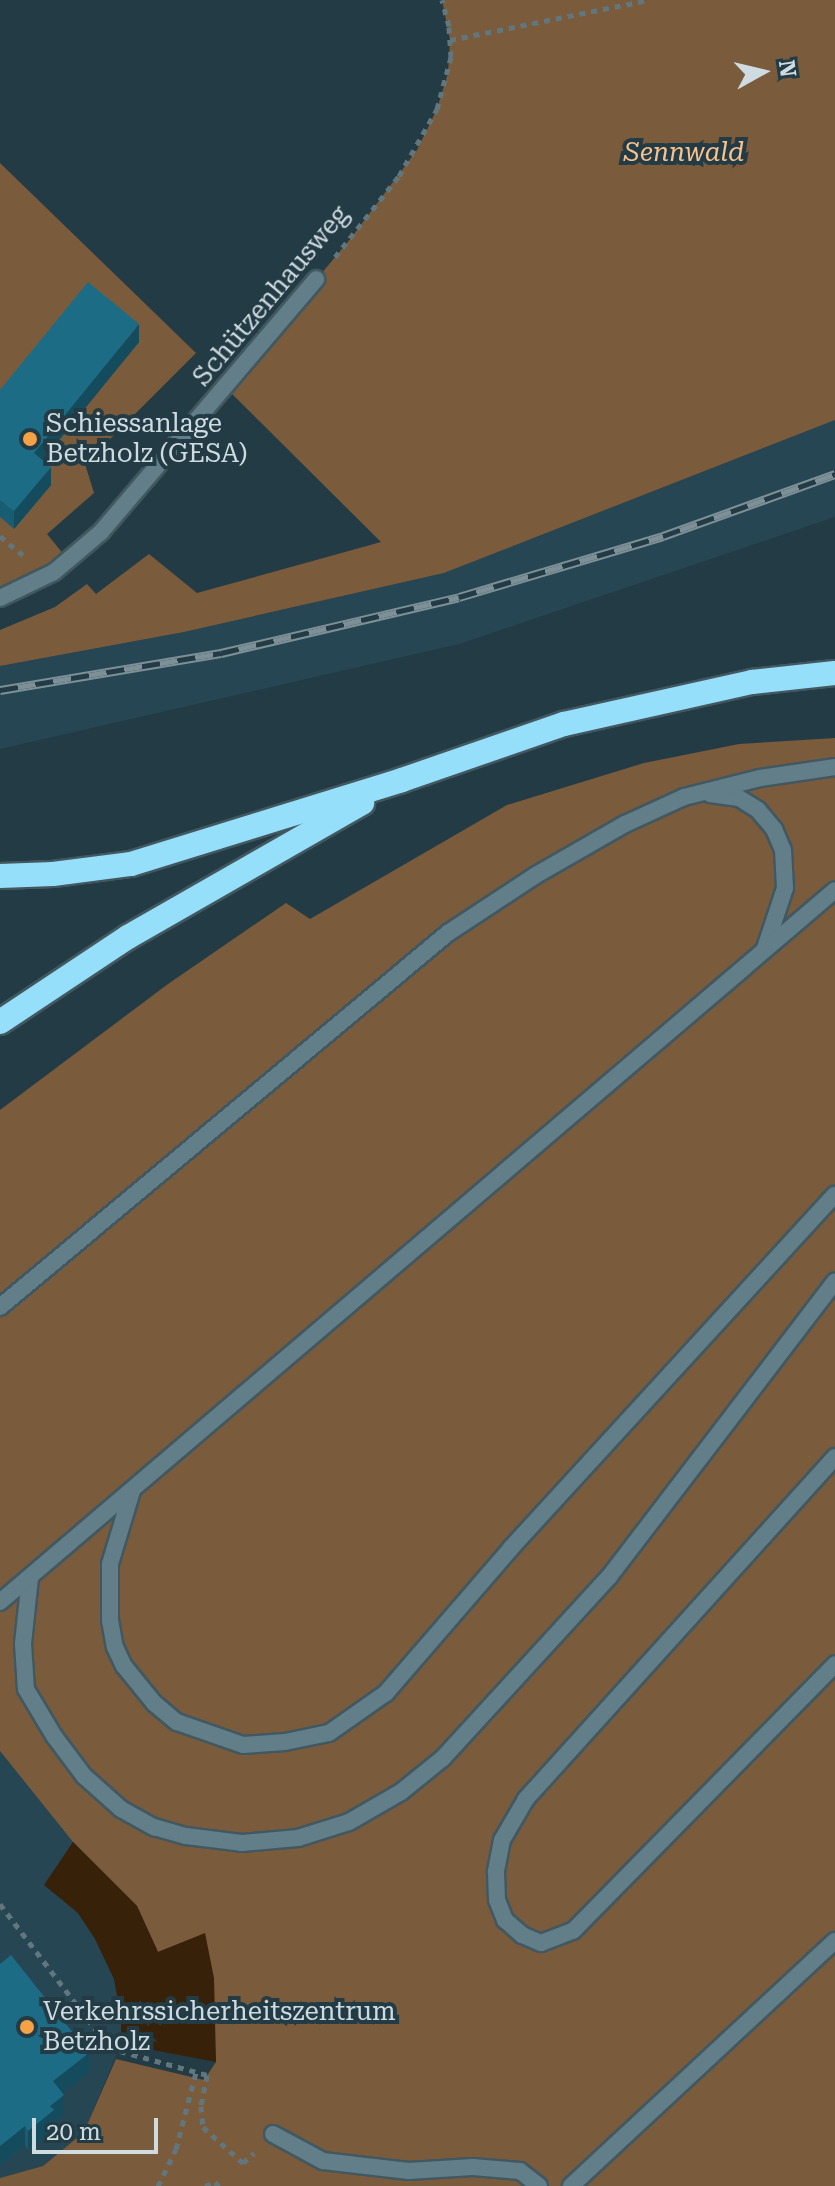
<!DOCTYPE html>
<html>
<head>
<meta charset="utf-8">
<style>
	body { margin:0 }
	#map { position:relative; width:835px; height:2186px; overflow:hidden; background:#233b44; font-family:"Roboto Serif",serif }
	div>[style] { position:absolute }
	.built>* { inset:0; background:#254652 }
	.green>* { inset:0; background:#7a5b3c }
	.water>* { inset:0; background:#382109 }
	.path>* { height:5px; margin-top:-2.5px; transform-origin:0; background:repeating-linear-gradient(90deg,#62767e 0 6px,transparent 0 12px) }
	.roads { filter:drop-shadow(2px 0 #425860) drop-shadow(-2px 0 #425860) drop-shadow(0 2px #425860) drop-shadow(0 -2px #425860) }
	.service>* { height:16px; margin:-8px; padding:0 8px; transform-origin:8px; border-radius:8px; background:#617e89 }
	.motorway>* { height:24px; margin:-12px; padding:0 12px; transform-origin:12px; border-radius:12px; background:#95dffb }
	.rail>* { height:9px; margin-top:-4.5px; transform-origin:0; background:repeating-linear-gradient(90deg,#233b44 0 18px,#7d8f97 0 36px); box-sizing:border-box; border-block:2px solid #7d8f97 }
	.wall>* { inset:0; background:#195d73 }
	.shaded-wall>* { inset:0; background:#144c5e }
	.building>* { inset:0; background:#1d6c86 }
	.dots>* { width:22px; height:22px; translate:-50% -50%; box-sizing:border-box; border:4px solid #233b44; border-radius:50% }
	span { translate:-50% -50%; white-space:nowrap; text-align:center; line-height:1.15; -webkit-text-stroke:8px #233b44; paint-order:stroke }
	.park-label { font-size:26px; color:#f7c28e; font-style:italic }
	.street-label { font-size:26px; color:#cedbe1 }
	.poi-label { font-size:26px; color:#cedbe1 }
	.left { translate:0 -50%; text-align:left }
	.north { position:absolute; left:723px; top:32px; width:80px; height:80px; -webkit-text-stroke:6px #233b44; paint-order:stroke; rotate:82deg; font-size:22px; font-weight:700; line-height:32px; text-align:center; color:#cedbe1 }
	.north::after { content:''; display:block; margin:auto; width:28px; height:36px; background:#cedbe1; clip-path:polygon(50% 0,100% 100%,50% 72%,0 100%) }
	.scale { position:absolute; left:32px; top:2118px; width:126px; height:36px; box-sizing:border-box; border:4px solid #cedbe1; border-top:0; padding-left:10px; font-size:24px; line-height:28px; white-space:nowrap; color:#cedbe1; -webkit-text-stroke:6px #233b44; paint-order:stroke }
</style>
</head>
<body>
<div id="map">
	<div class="built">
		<i style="clip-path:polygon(835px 420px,835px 517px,459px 644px,0 749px,0 666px,184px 632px,444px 573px)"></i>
		<i style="clip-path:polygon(0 1751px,73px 1842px,45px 1885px,78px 1913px,95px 1939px,114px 1979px,121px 2017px,121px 2044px,84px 2132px,43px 2166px,0 2178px)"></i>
	</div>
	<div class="green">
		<i style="clip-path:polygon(442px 0,835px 0,835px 420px,444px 573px,184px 632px,0 666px,0 630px,55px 607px,87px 584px,96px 594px,149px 554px,197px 593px,381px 542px,226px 388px,351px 238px,417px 150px,437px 109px,448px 73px,450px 40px)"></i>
		<i style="clip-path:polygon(0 163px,196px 353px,85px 464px,94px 493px,47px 534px,69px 561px,0 598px)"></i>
		<i style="clip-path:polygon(835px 738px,835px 2186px,0 2186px,0 2178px,43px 2166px,84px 2132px,116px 2059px,204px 2080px,216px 2062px,205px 1934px,158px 1952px,137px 1906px,73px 1842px,0 1751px,0 1110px,168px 984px,286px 903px,310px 919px,507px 805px,644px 763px,739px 744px)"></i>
	</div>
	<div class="water">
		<i style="clip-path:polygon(73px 1842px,137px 1906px,158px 1952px,205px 1933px,214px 1978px,216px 2062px,121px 2044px,121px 2017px,114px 1979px,95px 1939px,78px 1913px,44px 1885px)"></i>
	</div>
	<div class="path">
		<i style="left:450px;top:40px;width:203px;rotate:-11.4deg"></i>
		<i style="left:335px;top:257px;width:103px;rotate:-51.7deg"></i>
		<i style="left:399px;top:176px;width:77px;rotate:-60.4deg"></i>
		<i style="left:437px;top:109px;width:54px;rotate:-74.9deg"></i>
		<i style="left:451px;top:57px;width:31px;rotate:-94deg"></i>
		<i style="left:449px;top:26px;width:27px;rotate:-105deg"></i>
		<i style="left:0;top:536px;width:31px;rotate:40deg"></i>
		<i style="left:0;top:1904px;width:158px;rotate:52.7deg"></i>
		<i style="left:96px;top:2030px;width:32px;rotate:41deg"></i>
		<i style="left:120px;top:2051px;width:90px;rotate:15.4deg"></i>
		<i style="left:207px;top:2075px;width:32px;rotate:101deg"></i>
		<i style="left:201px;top:2106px;width:21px;rotate:85deg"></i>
		<i style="left:203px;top:2127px;width:54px;rotate:42deg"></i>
		<i style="left:243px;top:2163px;width:15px;rotate:-42deg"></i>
		<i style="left:158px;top:2186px;width:41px;rotate:-64.1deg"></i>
		<i style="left:176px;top:2149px;width:80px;rotate:-75.4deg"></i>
		<i style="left:205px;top:2186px;width:11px;rotate:-22deg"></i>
		<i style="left:215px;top:2182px;width:6px;rotate:45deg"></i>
	</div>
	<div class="roads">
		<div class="service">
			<i style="left:0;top:598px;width:60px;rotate:-25.7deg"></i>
			<i style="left:54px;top:572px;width:62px;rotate:-40.4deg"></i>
			<i style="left:101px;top:532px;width:332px;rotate:-49.6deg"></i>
			<i style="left:710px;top:794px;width:29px;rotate:8deg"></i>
			<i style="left:739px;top:798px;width:22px;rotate:32deg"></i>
			<i style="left:758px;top:810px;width:25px;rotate:50deg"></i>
			<i style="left:774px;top:829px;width:23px;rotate:67deg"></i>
			<i style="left:783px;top:850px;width:38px;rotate:87deg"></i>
			<i style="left:785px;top:888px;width:63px;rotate:108.4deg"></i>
			<i style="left:0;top:1307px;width:584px;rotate:-39.86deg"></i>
			<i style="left:448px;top:933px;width:105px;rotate:-33.4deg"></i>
			<i style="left:536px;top:875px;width:103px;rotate:-29.8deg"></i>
			<i style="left:625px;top:824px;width:65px;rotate:-24.6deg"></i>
			<i style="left:684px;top:797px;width:78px;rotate:-14deg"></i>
			<i style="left:760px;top:778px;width:76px;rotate:-8.3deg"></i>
			<i style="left:835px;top:1457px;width:461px;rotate:132.1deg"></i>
			<i style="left:526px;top:1799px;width:48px;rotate:120.3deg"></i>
			<i style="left:502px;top:1840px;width:33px;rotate:101deg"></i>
			<i style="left:496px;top:1872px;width:28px;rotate:88deg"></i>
			<i style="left:497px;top:1900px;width:22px;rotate:68deg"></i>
			<i style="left:505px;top:1920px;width:23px;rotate:41deg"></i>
			<i style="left:522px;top:1935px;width:21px;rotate:23deg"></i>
			<i style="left:541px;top:1943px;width:34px;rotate:-21deg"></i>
			<i style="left:573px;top:1931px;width:374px;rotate:-45.5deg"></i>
			<i style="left:132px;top:1491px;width:76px;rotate:106.8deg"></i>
			<i style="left:110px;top:1564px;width:56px;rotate:90deg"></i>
			<i style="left:110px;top:1620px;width:27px;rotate:80deg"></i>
			<i style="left:115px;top:1647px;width:21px;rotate:65deg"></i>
			<i style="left:124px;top:1666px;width:48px;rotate:51deg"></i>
			<i style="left:154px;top:1703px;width:30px;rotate:40deg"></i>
			<i style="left:177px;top:1722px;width:70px;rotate:19.2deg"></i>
			<i style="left:243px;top:1745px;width:42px;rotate:-4.1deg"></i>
			<i style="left:285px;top:1742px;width:45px;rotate:-11.6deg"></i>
			<i style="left:329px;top:1733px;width:70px;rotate:-35.1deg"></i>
			<i style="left:386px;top:1693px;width:191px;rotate:-49.2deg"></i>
			<i style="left:511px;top:1548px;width:479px;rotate:-47.5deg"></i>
			<i style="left:30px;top:1578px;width:66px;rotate:96.1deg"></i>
			<i style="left:23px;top:1644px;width:45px;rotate:86.2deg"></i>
			<i style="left:26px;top:1689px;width:55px;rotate:59.2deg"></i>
			<i style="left:54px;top:1736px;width:50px;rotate:53.1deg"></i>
			<i style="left:84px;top:1776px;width:50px;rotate:41.7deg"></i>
			<i style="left:121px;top:1809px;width:38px;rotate:29deg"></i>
			<i style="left:154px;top:1827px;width:33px;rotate:16deg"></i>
			<i style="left:186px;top:1836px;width:56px;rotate:7.1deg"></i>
			<i style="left:242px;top:1843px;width:56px;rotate:-5.1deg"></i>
			<i style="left:298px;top:1838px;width:53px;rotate:-17.4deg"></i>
			<i style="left:349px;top:1822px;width:60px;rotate:-30deg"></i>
			<i style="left:401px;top:1792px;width:54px;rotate:-39deg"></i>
			<i style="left:443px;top:1758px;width:246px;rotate:-47.5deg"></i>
			<i style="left:609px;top:1577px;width:372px;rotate:-52.6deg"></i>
			<i style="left:0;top:1602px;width:1097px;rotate:-40.45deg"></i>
			<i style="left:273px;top:2134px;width:57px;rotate:28.4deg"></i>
			<i style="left:323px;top:2161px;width:86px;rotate:6.7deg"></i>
			<i style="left:408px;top:2171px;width:65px;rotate:-3.5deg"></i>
			<i style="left:473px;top:2167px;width:47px;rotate:4.9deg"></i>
			<i style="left:520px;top:2171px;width:24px;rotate:38deg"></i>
			<i style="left:571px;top:2186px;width:360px;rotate:-42.9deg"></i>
		</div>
		<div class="motorway">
			<i style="left:0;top:876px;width:53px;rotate:-2.2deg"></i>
			<i style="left:53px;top:874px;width:79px;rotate:-7.3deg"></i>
			<i style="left:131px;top:864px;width:284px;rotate:-17.2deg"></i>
			<i style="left:402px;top:780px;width:171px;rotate:-19.1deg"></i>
			<i style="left:564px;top:724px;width:193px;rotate:-12.6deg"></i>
			<i style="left:752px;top:682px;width:83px;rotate:-6.2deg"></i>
			<i style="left:0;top:1022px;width:154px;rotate:-33.6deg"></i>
			<i style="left:128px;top:937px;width:270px;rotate:-29.8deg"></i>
		</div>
	</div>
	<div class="rail">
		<i style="left:0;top:690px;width:224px;rotate:-9.5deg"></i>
		<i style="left:221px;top:653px;width:244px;rotate:-13.2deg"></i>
		<i style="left:459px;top:597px;width:213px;rotate:-16.6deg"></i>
		<i style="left:663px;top:536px;width:183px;rotate:-19.8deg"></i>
	</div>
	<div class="wall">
		<i style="clip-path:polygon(139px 342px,42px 460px,51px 485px,14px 529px,0 517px,0 390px)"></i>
		<i style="clip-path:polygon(0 1964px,89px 2072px,62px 2093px,64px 2114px,54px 2122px,54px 2129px,28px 2150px,25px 2145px,0 2165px)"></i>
	</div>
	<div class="shaded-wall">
		<i style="clip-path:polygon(139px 324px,139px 342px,34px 471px,34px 453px)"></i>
		<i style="clip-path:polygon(51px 467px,51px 485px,14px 529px,14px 511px)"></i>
		<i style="clip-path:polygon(89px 2053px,89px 2072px,53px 2100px,53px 2081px)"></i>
		<i style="clip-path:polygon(64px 2095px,64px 2114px,54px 2122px,54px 2129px,28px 2150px,28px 2131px,50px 2106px)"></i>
		<i style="clip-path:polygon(25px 2126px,25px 2145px,0 2165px,0 2146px)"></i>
	</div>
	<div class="building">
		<i style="clip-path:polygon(88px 282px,139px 324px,34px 453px,51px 467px,14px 511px,0 500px,0 390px)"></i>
		<i style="clip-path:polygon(11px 1955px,89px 2053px,53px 2081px,64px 2095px,50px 2106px,54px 2110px,28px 2131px,25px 2126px,0 2146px,0 1964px)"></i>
	</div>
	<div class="dots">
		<i style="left:30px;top:439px;background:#f5a246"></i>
		<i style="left:27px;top:2027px;background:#f5a246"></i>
	</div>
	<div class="park-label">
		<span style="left:684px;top:153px">Sennwald</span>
	</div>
	<div class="street-label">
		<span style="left:271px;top:296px;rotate:-50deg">Schützenhausweg</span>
	</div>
	<div class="poi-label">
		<span class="left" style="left:46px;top:439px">Schiessanlage<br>Betzholz (GESA)</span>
		<span class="left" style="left:43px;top:2027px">Verkehrssicherheitszentrum<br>Betzholz</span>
	</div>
	<div class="north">N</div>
	<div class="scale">20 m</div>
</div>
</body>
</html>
